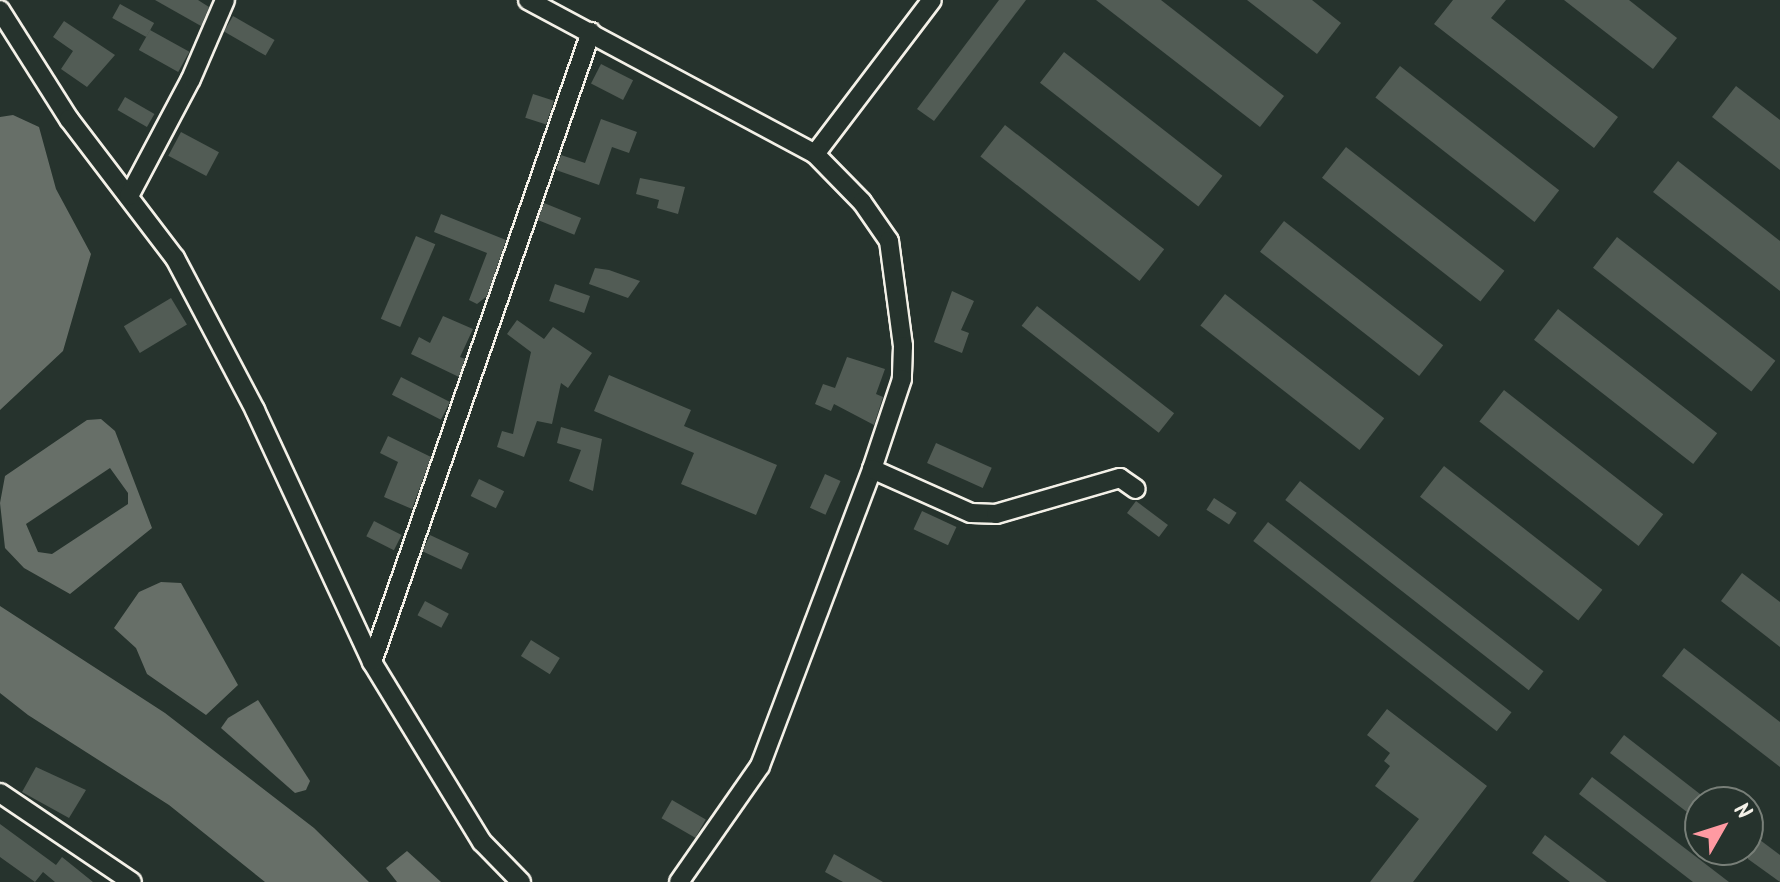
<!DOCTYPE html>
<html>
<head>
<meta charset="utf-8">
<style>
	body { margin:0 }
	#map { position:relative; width:1780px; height:882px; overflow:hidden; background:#26332d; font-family:Kalam,sans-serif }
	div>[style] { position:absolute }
	.water>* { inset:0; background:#676f68 }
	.building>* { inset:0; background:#525c55; transform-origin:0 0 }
	.roads { filter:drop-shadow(2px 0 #f4f1e8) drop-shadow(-2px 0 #f4f1e8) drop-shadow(0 2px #f4f1e8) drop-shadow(0 -2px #f4f1e8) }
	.minor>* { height:18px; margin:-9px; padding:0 9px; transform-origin:9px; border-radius:9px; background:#26332d }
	span { translate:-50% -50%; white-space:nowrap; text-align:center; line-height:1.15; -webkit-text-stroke:6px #26332d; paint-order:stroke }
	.north { position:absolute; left:1684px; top:786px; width:80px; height:80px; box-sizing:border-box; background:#26332d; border:2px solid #787f78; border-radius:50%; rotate:51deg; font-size:22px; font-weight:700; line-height:32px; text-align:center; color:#f4f1e8 }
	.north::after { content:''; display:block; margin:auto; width:28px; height:36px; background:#ff9aa2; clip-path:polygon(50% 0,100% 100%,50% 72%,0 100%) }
</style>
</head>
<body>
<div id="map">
	<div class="water">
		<i style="clip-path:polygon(13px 115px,39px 127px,56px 189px,91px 254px,63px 351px,0 410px,0 117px)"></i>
		<i style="clip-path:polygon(evenodd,101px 419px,115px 431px,152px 528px,70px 594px,24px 568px,5px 548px,0 503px,5px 476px,87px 420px,101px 419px,110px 468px,128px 493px,128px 504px,52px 554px,38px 552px,26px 524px,110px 468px)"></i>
		<i style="clip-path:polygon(161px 582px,181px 583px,238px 685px,206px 715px,147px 674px,136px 648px,114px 628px,139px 592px)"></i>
		<i style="clip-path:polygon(0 606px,165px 713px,314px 828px,369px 882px,265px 882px,169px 805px,28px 715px,0 693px)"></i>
		<i style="clip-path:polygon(258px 700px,310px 781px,306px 790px,295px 793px,221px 728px,228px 718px)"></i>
		<i style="clip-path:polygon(407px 851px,441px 882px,397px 882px,386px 868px)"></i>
	</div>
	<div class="building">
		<i style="clip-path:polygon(155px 0,198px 0,209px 7px,201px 26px)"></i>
		<i style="clip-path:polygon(999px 0,1026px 0,934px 121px,917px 109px)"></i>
		<i style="clip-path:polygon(1096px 0,1161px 0,1284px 96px,1260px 127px)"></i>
		<i style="clip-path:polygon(1247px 0,1312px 0,1341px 23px,1317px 54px)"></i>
		<i style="clip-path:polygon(1453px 0,1506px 0,1491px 18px,1618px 117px,1594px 148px,1434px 24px)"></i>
		<i style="clip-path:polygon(1564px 0,1629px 0,1677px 38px,1653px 69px)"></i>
		<i style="left:120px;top:4px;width:39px;height:16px;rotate:29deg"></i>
		<i style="left:233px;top:16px;width:48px;height:18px;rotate:30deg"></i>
		<i style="clip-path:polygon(64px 21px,115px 55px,87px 87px,61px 69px,73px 51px,53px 37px)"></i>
		<i style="left:150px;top:30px;width:45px;height:23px;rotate:29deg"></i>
		<i style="left:1064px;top:52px;width:201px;height:39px;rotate:38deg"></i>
		<i style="left:601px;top:64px;width:36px;height:22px;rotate:27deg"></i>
		<i style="left:1400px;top:66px;width:202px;height:40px;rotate:38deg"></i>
		<i style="clip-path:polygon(1736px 86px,1780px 120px,1780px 170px,1712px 117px)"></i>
		<i style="left:533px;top:94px;width:22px;height:25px;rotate:18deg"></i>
		<i style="left:125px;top:97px;width:34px;height:15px;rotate:30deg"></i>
		<i style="clip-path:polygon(601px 119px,637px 132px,629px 153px,612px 147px,599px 185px,556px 170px,561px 155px,585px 163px)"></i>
		<i style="left:1005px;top:125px;width:202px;height:40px;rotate:38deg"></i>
		<i style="left:181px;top:132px;width:43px;height:27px;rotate:28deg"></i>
		<i style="left:1346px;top:147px;width:201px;height:39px;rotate:38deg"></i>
		<i style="clip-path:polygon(1678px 161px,1780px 241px,1780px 291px,1653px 192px)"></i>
		<i style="clip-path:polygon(640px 178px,685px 187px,678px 214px,657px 208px,659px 200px,636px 194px)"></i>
		<i style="left:544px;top:203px;width:40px;height:18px;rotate:22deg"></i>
		<i style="clip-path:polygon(441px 214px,506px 240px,487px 296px,477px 304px,469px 300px,487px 253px,434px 232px)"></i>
		<i style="left:1284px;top:221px;width:202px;height:39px;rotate:38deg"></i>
		<i style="left:416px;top:236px;width:21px;height:90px;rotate:23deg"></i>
		<i style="left:1617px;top:237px;width:201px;height:39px;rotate:38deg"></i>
		<i style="clip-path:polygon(595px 268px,609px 270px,640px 281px,628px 298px,589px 284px)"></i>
		<i style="left:555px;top:284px;width:37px;height:18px;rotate:19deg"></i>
		<i style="clip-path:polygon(952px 291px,974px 301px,961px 330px,969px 333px,962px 353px,934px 342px)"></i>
		<i style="left:1225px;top:294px;width:202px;height:40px;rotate:38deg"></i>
		<i style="left:171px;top:298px;width:31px;height:55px;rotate:59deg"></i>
		<i style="left:1037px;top:306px;width:174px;height:25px;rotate:38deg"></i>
		<i style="left:1558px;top:309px;width:202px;height:39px;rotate:38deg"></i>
		<i style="clip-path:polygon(443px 316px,473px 329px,460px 357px,465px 359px,459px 377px,411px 354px,419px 337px,430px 343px)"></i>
		<i style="clip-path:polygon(517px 320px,544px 339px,553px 327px,592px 353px,568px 388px,561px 383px,552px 424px,537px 421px,524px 457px,497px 447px,502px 431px,513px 434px,531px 352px,507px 334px)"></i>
		<i style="clip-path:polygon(847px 357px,885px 369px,876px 394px,883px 397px,874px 425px,834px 404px,831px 411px,815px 404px,823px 384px,835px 388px)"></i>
		<i style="clip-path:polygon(609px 375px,691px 410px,684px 426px,777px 465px,756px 515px,681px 484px,694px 453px,594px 411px)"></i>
		<i style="left:401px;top:377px;width:55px;height:20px;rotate:27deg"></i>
		<i style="left:1504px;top:390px;width:202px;height:40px;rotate:38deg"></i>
		<i style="clip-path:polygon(561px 427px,602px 439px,593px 491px,569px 481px,581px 450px,557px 443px)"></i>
		<i style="clip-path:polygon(388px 436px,431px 457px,412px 509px,384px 497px,398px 462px,380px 453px)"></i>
		<i style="left:936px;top:443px;width:61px;height:22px;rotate:24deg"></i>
		<i style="left:1444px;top:466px;width:201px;height:39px;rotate:38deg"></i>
		<i style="left:825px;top:474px;width:17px;height:37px;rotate:24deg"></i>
		<i style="left:479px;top:479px;width:28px;height:19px;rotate:26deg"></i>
		<i style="left:1300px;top:481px;width:309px;height:24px;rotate:38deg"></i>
		<i style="left:1214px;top:498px;width:27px;height:14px;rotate:33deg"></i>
		<i style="left:1136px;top:501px;width:40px;height:15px;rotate:37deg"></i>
		<i style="left:922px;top:511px;width:38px;height:20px;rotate:25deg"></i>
		<i style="left:374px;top:521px;width:31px;height:17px;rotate:27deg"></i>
		<i style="left:1268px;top:522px;width:309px;height:24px;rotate:38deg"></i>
		<i style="left:430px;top:535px;width:43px;height:18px;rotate:25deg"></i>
		<i style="clip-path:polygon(1742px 573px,1780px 602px,1780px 647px,1721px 601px)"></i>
		<i style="left:425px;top:601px;width:27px;height:16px;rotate:28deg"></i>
		<i style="left:531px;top:640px;width:34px;height:19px;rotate:32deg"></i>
		<i style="clip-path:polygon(1684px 648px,1780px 722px,1780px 767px,1662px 676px)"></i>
		<i style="clip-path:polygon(1387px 709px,1487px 786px,1413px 882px,1370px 882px,1419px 819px,1375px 786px,1390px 766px,1384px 761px,1390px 753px,1367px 735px)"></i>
		<i style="clip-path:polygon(1624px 735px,1700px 794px,1700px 822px,1610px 753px)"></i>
		<i style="clip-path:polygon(36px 767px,86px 790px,69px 818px,22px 792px)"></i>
		<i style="clip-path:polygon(1592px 777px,1729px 882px,1693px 882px,1579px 794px)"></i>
		<i style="left:672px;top:800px;width:39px;height:21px;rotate:30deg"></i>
		<i style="clip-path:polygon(0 824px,56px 865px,62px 857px,93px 882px,55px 882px,43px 872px,35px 882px,0 857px)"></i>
		<i style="clip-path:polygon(1748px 831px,1780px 855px,1780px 882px,1748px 859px)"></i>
		<i style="clip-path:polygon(1545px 835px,1607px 882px,1570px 882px,1532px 853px)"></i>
		<i style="clip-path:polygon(834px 854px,883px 882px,843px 882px,825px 872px)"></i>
	</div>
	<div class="roads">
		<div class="minor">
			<i style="left:528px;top:0;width:326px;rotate:28.2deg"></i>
			<i style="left:815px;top:154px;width:67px;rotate:45.6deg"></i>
			<i style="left:862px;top:202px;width:47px;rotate:55.3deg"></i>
			<i style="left:889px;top:241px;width:106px;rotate:82.4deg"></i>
			<i style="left:903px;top:346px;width:33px;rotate:92deg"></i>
			<i style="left:902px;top:379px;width:95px;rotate:108.4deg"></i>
			<i style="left:0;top:10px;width:129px;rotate:57.7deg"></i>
			<i style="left:69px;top:119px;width:175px;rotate:52.7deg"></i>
			<i style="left:175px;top:258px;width:172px;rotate:62.2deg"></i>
			<i style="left:255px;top:410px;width:278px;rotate:65.1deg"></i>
			<i style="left:372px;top:662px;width:211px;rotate:58.6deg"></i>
			<i style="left:482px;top:842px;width:56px;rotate:45.7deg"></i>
			<i style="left:815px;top:154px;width:193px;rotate:-52.8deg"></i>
			<i style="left:129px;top:196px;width:132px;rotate:-62.1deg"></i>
			<i style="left:191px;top:79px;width:86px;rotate:-66.7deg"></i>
			<i style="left:372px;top:662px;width:667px;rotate:-70.83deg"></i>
			<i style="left:0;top:793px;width:159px;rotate:34deg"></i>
			<i style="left:679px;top:882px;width:141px;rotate:-55.1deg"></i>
			<i style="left:760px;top:766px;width:317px;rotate:-69.3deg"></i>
			<i style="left:872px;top:469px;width:108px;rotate:24deg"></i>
			<i style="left:971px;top:513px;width:25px;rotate:2deg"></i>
			<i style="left:996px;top:514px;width:129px;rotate:-16.2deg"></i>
			<i style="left:1120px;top:478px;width:19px;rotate:35deg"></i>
		</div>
	</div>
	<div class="north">N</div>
</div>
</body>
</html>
